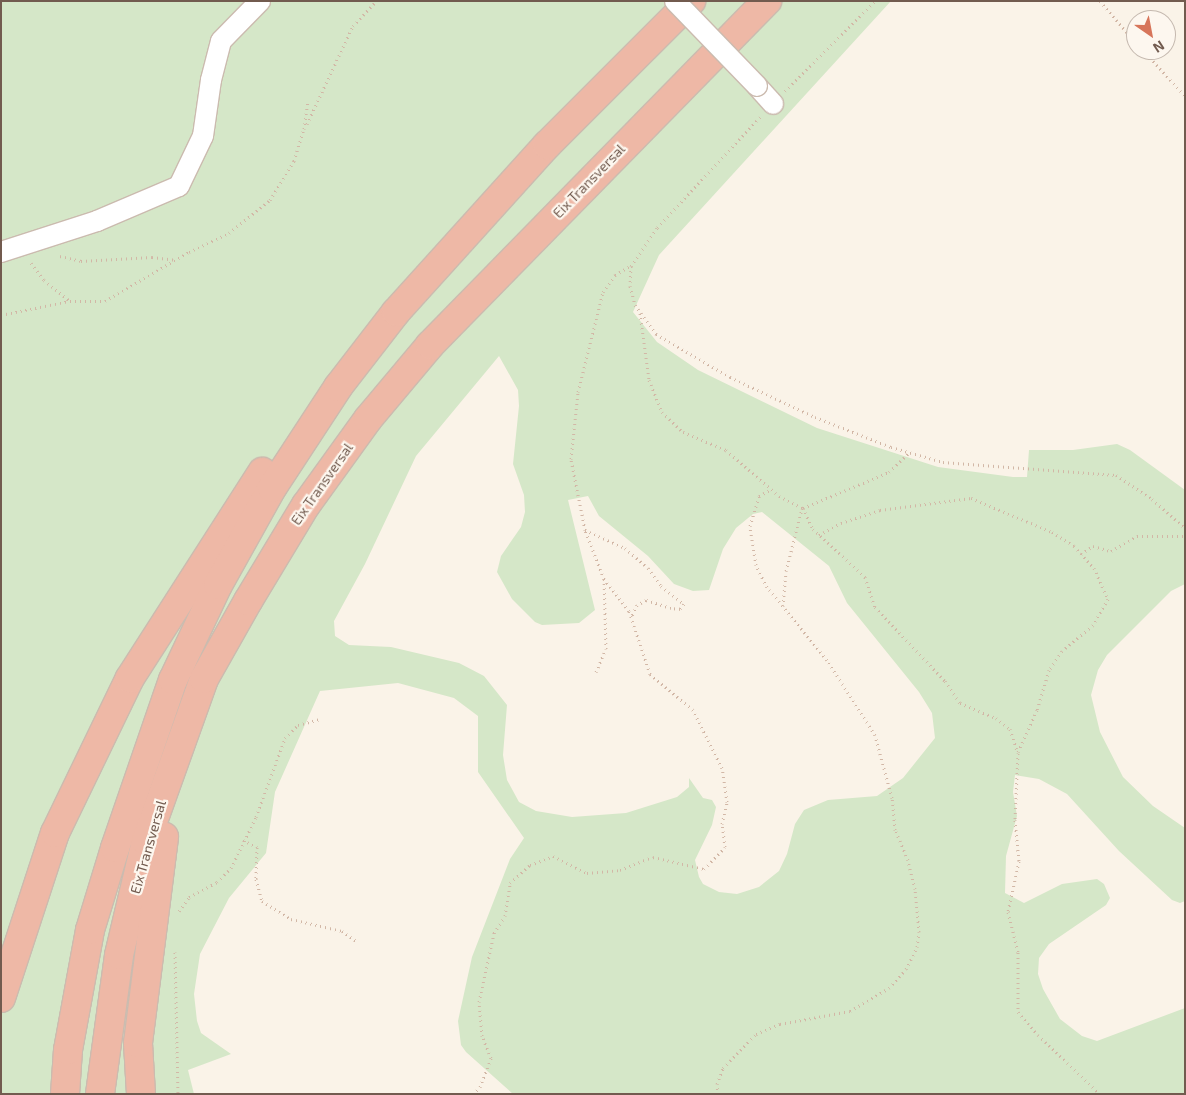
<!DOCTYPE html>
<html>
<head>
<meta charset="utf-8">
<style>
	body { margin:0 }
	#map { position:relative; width:1186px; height:1095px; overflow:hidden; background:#faf3e8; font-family:"Exo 2",sans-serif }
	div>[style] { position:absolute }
	.green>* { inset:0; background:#d5e7c8 }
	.path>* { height:3px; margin-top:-1.5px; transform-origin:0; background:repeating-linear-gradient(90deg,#d2b7a6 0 1px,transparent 0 5px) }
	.roads { filter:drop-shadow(1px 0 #cbbbaf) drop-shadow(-1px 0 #cbbbaf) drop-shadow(0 1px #cbbbaf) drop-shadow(0 -1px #cbbbaf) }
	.minor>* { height:20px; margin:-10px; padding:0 10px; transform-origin:10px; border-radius:10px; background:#fff }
	.highway>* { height:28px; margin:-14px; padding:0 14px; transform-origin:14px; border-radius:14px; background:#eeb8a6 }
	.bridges { filter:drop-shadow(1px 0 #cbbbaf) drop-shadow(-1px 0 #cbbbaf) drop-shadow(0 1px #cbbbaf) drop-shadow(0 -1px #cbbbaf) }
	.minor-bridge>* { height:20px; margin:-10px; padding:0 10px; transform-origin:10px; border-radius:10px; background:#fff }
	span { translate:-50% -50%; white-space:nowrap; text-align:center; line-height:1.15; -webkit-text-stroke:4.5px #fdf7ef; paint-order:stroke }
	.street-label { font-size:14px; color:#725b4f }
	.frame { position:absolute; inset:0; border:2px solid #725b4f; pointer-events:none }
	.north { position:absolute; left:1126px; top:10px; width:50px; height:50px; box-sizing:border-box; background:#fdf7ef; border:1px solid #c5b9af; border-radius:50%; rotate:147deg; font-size:14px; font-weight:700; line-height:20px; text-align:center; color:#725b4f }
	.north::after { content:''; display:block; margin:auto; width:18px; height:22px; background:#d7755a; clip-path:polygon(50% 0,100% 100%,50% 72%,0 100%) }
</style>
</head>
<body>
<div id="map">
	<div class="green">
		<i style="clip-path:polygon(evenodd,1px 1px,891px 1px,659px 255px,633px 312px,657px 342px,698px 370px,817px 428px,938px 467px,1013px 477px,1027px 477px,1029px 450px,1073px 450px,1117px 444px,1130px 450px,1185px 490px,1185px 584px,1171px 591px,1107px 655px,1098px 670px,1091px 695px,1100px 732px,1123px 777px,1153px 806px,1185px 828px,1185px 901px,1180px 903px,1172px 900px,1119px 851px,1067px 794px,1039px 779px,1015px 775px,1013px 792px,1017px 816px,1006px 856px,1005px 893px,1024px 903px,1062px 884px,1097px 879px,1104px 884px,1110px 898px,1106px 905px,1049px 944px,1039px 958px,1038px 974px,1043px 989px,1060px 1019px,1082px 1036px,1097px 1041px,1185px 1008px,1185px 1094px,513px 1094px,466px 1052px,461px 1045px,458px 1021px,472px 957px,510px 859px,524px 838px,478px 772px,478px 716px,454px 698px,398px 683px,320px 691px,275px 792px,266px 853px,229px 898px,200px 954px,194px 994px,197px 1021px,201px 1033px,231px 1054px,188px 1070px,194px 1094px,1px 1094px,1px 1px,499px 356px,518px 390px,519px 406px,513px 464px,524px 495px,525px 512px,521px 527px,501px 556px,497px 572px,512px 599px,535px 622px,542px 625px,579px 623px,595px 610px,568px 500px,588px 496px,599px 516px,648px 556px,674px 584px,693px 591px,709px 590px,723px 549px,736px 528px,753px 514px,762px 512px,829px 566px,847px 603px,919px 692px,932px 713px,935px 738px,903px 778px,877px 796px,828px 800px,804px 810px,795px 824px,787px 854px,779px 871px,759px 887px,737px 894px,719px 892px,703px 884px,699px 877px,695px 860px,712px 825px,716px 807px,712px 800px,703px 798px,689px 778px,689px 787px,677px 797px,626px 813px,572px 817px,536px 811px,519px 802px,507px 780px,503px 755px,507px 705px,484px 676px,459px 663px,391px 647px,349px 645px,335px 636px,334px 621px,365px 564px,416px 456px,499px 356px)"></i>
	</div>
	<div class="path">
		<i style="left:1100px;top:1px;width:55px;rotate:49.4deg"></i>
		<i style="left:1143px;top:50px;width:62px;rotate:47.6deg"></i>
		<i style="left:785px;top:91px;width:127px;rotate:-45deg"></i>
		<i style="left:760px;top:117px;width:151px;rotate:132.9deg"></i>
		<i style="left:657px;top:228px;width:46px;rotate:124.4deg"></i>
		<i style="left:631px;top:266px;width:20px;rotate:93deg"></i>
		<i style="left:630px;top:286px;width:20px;rotate:75deg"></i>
		<i style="left:635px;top:305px;width:36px;rotate:54deg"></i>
		<i style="left:656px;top:334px;width:86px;rotate:30.2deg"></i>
		<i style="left:730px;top:377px;width:94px;rotate:25.2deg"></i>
		<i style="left:815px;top:417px;width:82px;rotate:21.5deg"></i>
		<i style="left:891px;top:447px;width:54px;rotate:16.1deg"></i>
		<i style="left:943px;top:462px;width:173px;rotate:4.3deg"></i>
		<i style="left:1116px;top:475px;width:43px;rotate:33.7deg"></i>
		<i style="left:1152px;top:499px;width:44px;rotate:41.3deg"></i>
		<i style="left:307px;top:124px;width:108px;rotate:-64.9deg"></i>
		<i style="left:353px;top:26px;width:34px;rotate:-47deg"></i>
		<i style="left:60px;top:256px;width:22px;rotate:13deg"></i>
		<i style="left:81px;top:261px;width:71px;rotate:-3.2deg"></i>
		<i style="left:152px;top:257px;width:23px;rotate:7deg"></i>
		<i style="left:31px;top:263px;width:21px;rotate:53deg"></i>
		<i style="left:44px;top:280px;width:33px;rotate:39deg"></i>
		<i style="left:70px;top:301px;width:35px"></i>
		<i style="left:105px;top:301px;width:97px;rotate:-30.3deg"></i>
		<i style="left:189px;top:252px;width:44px;rotate:-25.4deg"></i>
		<i style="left:229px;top:233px;width:53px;rotate:-38.8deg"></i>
		<i style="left:270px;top:200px;width:46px;rotate:-58.4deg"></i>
		<i style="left:294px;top:161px;width:34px;rotate:-73deg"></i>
		<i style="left:304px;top:129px;width:29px;rotate:-82deg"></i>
		<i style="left:640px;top:313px;width:68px;rotate:82.3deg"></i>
		<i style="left:649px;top:380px;width:35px;rotate:68deg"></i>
		<i style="left:662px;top:412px;width:29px;rotate:44deg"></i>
		<i style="left:683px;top:432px;width:47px;rotate:22.7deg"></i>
		<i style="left:726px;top:450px;width:70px;rotate:41deg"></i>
		<i style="left:779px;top:496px;width:27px;rotate:27deg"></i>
		<i style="left:803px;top:508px;width:93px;rotate:-22.7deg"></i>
		<i style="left:889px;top:472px;width:28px;rotate:-44deg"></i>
		<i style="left:1px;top:315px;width:69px;rotate:-11.6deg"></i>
		<i style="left:803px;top:508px;width:23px;rotate:65deg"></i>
		<i style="left:813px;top:529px;width:71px;rotate:42.7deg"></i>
		<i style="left:865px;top:577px;width:32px;rotate:72deg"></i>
		<i style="left:875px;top:607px;width:102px;rotate:46.6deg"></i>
		<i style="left:945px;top:681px;width:27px;rotate:56deg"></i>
		<i style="left:960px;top:703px;width:39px;rotate:23deg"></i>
		<i style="left:996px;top:718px;width:18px;rotate:38deg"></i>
		<i style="left:1010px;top:729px;width:25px;rotate:72deg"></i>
		<i style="left:1018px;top:753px;width:67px;rotate:92.6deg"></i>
		<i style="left:1015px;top:820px;width:41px;rotate:84.4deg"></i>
		<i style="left:1019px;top:861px;width:52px;rotate:102.2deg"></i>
		<i style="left:1008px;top:912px;width:41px;rotate:76deg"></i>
		<i style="left:1018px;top:952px;width:60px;rotate:90deg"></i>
		<i style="left:1018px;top:1012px;width:30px;rotate:49deg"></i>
		<i style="left:1038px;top:1035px;width:86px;rotate:43.6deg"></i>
		<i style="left:585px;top:530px;width:44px;rotate:24.2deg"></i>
		<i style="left:625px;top:548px;width:30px;rotate:41deg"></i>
		<i style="left:648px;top:568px;width:22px;rotate:54deg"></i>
		<i style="left:661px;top:586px;width:29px;rotate:38deg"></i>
		<i style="left:684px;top:604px;width:6px;rotate:129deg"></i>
		<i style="left:680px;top:609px;width:9px;rotate:-174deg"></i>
		<i style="left:671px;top:608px;width:26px;rotate:-162deg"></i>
		<i style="left:646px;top:600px;width:10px;rotate:151deg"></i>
		<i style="left:637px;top:605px;width:14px;rotate:115deg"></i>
		<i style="left:819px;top:535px;width:25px;rotate:-29deg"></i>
		<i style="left:841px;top:523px;width:41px;rotate:-18.4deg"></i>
		<i style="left:880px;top:510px;width:92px;rotate:-7.5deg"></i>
		<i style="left:971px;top:498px;width:88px;rotate:22.8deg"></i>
		<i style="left:1052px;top:532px;width:26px;rotate:32deg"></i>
		<i style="left:1074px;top:546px;width:30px;rotate:48deg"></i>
		<i style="left:1094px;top:568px;width:34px;rotate:66deg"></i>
		<i style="left:1108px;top:599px;width:30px;rotate:120deg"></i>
		<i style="left:1093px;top:625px;width:40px;rotate:140deg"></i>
		<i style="left:1062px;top:651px;width:23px;rotate:124deg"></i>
		<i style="left:1049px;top:670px;width:42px;rotate:106.7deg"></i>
		<i style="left:1037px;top:710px;width:46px;rotate:114.3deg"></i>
		<i style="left:1081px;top:554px;width:14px;rotate:-34deg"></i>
		<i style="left:1093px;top:546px;width:19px;rotate:16deg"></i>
		<i style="left:1111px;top:551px;width:30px;rotate:-30deg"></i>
		<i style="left:1137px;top:536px;width:48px"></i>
		<i style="left:783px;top:606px;width:35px;rotate:-85deg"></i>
		<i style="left:786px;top:571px;width:65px;rotate:-75.7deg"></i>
		<i style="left:596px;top:672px;width:25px;rotate:-67deg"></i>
		<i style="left:606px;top:649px;width:70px;rotate:-91.6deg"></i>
		<i style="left:604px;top:579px;width:53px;rotate:-111.2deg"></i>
		<i style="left:585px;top:530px;width:72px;rotate:-101.2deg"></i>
		<i style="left:571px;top:459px;width:67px;rotate:-84deg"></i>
		<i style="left:578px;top:392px;width:103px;rotate:-76deg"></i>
		<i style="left:603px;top:292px;width:21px;rotate:-55deg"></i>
		<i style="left:615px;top:275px;width:17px;rotate:-31deg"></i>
		<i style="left:243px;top:840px;width:16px;rotate:27deg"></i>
		<i style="left:257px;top:847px;width:32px;rotate:92deg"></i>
		<i style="left:256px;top:879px;width:23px;rotate:75deg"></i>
		<i style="left:262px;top:901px;width:34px;rotate:32deg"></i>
		<i style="left:291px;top:919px;width:52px;rotate:13.2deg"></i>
		<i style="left:342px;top:931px;width:19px;rotate:35deg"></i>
		<i style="left:179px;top:911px;width:17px;rotate:-54deg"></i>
		<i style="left:189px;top:897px;width:32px;rotate:-28deg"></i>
		<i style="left:217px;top:882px;width:20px;rotate:-45deg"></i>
		<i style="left:231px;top:868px;width:57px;rotate:-63.9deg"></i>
		<i style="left:256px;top:817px;width:84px;rotate:-69.8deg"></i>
		<i style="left:285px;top:738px;width:18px;rotate:-45deg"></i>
		<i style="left:298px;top:725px;width:23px;rotate:-15deg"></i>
		<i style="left:175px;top:952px;width:142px;rotate:88.8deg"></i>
		<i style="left:473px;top:1094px;width:10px;rotate:-45deg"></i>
		<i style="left:480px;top:1087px;width:31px;rotate:-69deg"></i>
		<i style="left:491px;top:1058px;width:24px;rotate:-112deg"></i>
		<i style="left:482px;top:1036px;width:34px;rotate:-95deg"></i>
		<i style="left:479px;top:1002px;width:71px;rotate:-77.7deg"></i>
		<i style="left:494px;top:933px;width:20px;rotate:-57deg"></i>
		<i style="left:505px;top:916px;width:33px;rotate:-81deg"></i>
		<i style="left:510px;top:883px;width:27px;rotate:-42deg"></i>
		<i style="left:530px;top:865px;width:25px;rotate:-21deg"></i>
		<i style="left:553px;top:856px;width:38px;rotate:27deg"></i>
		<i style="left:587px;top:873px;width:33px;rotate:-5deg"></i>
		<i style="left:620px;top:870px;width:35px;rotate:-22deg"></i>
		<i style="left:653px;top:857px;width:52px;rotate:13.2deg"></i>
		<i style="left:704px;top:869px;width:30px;rotate:-46deg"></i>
		<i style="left:725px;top:847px;width:23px;rotate:-97deg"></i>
		<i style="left:722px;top:824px;width:23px;rotate:-77deg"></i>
		<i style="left:727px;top:802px;width:34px;rotate:-98deg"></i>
		<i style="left:722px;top:768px;width:65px;rotate:-116.6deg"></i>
		<i style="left:693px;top:710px;width:56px;rotate:-140.1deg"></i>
		<i style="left:650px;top:674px;width:66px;rotate:-108.4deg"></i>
		<i style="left:629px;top:611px;width:41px;rotate:-128deg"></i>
		<i style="left:718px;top:1094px;width:10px;rotate:-96deg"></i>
		<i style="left:717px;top:1084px;width:17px;rotate:-69deg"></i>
		<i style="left:723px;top:1068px;width:47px;rotate:-45.9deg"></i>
		<i style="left:756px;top:1034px;width:26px;rotate:-23deg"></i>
		<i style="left:780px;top:1024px;width:71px;rotate:-10.5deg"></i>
		<i style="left:850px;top:1011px;width:45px;rotate:-30.5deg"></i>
		<i style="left:889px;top:988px;width:25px;rotate:-48deg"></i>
		<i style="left:906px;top:969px;width:25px;rotate:-63deg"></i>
		<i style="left:917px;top:947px;width:15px;rotate:-82deg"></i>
		<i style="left:919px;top:932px;width:43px;rotate:-95.3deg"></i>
		<i style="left:915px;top:889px;width:30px;rotate:-104deg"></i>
		<i style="left:908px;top:860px;width:33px;rotate:-113deg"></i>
		<i style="left:895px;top:830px;width:32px;rotate:-95deg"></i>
		<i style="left:892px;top:798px;width:65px;rotate:-105.1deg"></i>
		<i style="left:875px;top:735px;width:89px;rotate:-122.6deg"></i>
		<i style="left:827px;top:660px;width:94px;rotate:-129.4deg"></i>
		<i style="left:767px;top:587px;width:25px;rotate:-117deg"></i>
		<i style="left:756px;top:565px;width:39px;rotate:-99deg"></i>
		<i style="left:750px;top:526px;width:31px;rotate:-73deg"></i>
		<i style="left:759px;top:496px;width:13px;rotate:-29deg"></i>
	</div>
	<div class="roads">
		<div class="minor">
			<i style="left:757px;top:86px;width:24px;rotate:48deg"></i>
			<i style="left:1px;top:252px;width:101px;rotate:-17.9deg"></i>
			<i style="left:97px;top:221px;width:89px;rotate:-23.1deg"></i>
			<i style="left:179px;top:186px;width:55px;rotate:-64.4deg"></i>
			<i style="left:203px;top:136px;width:57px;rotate:-81.9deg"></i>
			<i style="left:211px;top:80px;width:40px;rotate:-75.6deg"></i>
			<i style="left:221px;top:41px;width:56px;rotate:-45.7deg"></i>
		</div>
		<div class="highway">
			<i style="left:1px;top:998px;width:174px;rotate:-71.9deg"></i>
			<i style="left:55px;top:833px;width:172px;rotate:-64.2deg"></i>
			<i style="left:130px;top:678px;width:245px;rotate:-57.3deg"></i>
			<i style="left:65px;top:1094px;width:44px;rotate:-86.1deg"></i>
			<i style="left:68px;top:1050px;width:122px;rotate:-79.6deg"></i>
			<i style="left:90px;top:930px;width:86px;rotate:-73deg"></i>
			<i style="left:115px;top:848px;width:178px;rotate:-71deg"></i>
			<i style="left:173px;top:680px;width:105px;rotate:-64.7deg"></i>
			<i style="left:218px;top:585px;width:111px;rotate:-60.9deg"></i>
			<i style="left:272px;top:488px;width:121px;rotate:-56.8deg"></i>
			<i style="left:338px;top:387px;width:95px;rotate:-52.3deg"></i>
			<i style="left:396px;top:312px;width:225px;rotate:-47.9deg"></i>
			<i style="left:547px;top:145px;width:204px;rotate:-45deg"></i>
			<i style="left:100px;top:1094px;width:140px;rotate:-82.2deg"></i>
			<i style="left:119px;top:955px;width:117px;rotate:-76.7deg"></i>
			<i style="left:146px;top:841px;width:172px;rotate:-70.3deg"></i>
			<i style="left:204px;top:679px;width:90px;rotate:-60.6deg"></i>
			<i style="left:248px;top:601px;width:112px;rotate:-58.9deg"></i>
			<i style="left:306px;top:505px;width:106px;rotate:-54.2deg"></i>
			<i style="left:368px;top:419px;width:97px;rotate:-50deg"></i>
			<i style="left:430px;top:345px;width:482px;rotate:-45.6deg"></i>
			<i style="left:141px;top:1094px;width:51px;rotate:-93.4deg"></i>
			<i style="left:138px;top:1043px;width:208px;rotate:-82.8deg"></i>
		</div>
	</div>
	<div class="bridges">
		<div class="minor-bridge">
			<i style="left:675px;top:1px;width:118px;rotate:46deg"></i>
		</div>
	</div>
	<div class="street-label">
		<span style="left:589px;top:181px;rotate:-46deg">Eix Transversal</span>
		<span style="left:322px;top:484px;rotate:-55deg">Eix Transversal</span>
		<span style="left:148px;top:847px;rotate:-74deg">Eix Transversal</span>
	</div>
	<div class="frame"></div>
	<div class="north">N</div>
</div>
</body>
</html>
